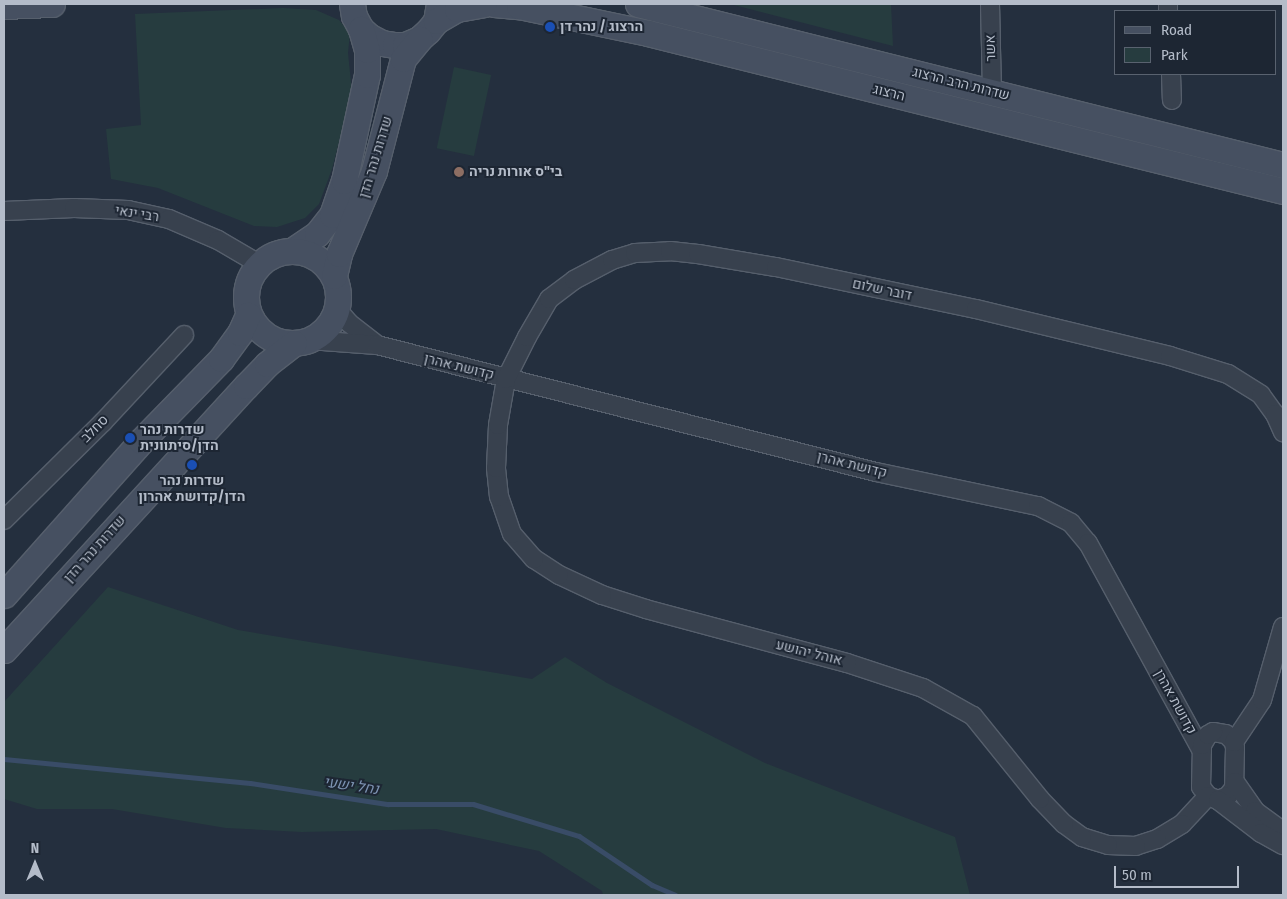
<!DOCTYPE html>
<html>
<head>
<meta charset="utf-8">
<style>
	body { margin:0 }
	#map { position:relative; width:1287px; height:899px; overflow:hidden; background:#242f3e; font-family:"Fira Sans Condensed",Heebo,sans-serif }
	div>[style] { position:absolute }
	.green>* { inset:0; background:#263c3f; transform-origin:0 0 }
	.stream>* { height:5px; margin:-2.5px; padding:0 2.5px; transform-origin:2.5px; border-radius:2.5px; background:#394c67 }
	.roads { filter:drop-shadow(1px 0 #565f6c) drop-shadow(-1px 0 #565f6c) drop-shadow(0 1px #565f6c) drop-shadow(0 -1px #565f6c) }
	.minor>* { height:18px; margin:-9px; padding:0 9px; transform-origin:9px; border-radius:9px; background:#38414e }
	.secondary>* { height:25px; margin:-12.5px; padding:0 12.5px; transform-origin:12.5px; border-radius:12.5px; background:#465061 }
	.secondary>.ring { margin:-12.5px; padding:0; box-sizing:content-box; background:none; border:25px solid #465061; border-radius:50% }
	.dots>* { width:14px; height:14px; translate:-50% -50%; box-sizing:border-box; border:2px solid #1d2633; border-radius:50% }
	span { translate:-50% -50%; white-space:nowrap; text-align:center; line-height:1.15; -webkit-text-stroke:4px #1d2633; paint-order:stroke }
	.poi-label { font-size:14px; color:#b4bcc9; font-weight:700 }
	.left { translate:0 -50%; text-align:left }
	.street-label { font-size:14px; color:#b4bcc9 }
	.water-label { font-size:15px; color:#7c92b1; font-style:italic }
	.frame { position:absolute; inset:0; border:5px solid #b4bcc9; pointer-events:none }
	.legend { position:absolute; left:1114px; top:10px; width:162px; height:65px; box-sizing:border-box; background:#1d2633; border:1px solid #59626f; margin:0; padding:6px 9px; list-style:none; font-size:15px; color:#b4bcc9 }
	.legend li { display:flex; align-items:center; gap:10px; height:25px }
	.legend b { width:25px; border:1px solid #59626f }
	.north { position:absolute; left:10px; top:839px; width:50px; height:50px; -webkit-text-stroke:4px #1d2633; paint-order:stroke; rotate:0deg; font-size:14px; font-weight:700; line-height:20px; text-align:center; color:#b4bcc9 }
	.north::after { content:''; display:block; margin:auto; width:18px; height:22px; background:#b4bcc9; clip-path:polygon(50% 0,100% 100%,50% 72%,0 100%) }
	.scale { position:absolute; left:1114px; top:866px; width:125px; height:22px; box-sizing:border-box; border:2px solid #b4bcc9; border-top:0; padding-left:6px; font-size:15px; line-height:18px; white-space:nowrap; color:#b4bcc9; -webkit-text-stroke:4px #1d2633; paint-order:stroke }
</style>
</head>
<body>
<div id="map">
	<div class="green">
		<i style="clip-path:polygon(730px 4px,891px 4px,893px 46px)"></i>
		<i style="clip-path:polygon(283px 8px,316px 10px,339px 20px,350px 33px,348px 53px,352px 92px,332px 169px,319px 204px,305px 218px,277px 227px,254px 226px,158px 188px,111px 179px,106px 129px,141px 125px,135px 14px)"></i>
		<i style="left:454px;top:67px;width:38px;height:83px;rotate:12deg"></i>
		<i style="clip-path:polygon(108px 587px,238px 630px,532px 679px,565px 657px,607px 683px,765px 763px,955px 837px,970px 895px,603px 895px,602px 891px,539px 851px,436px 829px,302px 832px,226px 828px,112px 809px,37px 809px,4px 799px,4px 702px)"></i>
	</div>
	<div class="stream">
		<i style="left:4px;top:759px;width:247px;rotate:5.6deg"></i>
		<i style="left:250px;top:783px;width:140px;rotate:8.7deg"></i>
		<i style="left:388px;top:804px;width:85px"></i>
		<i style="left:473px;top:804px;width:111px;rotate:16.8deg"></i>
		<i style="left:579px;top:836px;width:88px;rotate:33.9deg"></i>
		<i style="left:652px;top:885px;width:25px;rotate:23deg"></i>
	</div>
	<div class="roads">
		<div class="minor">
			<i style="left:990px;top:4px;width:88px;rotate:88.7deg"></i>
			<i style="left:1168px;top:4px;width:7px;rotate:90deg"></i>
			<i style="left:1171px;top:74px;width:26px;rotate:88deg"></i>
			<i style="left:4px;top:211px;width:70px;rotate:-2.5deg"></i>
			<i style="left:74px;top:208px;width:54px;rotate:2.1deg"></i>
			<i style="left:128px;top:210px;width:42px;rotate:12.4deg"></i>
			<i style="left:169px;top:219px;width:53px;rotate:23.2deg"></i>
			<i style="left:218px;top:240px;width:48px;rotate:30.3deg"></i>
			<i style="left:337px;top:309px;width:18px;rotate:49deg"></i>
			<i style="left:349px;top:323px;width:36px;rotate:38deg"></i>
			<i style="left:309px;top:340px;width:68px;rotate:4.2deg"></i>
			<i style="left:377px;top:345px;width:515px;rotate:14.28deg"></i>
			<i style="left:876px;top:472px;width:166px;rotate:11.9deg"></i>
			<i style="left:1038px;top:506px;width:37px;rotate:27deg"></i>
			<i style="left:1071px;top:523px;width:26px;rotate:50deg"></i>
			<i style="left:1088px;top:543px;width:237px;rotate:61.3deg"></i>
			<i style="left:4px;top:520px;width:139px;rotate:-44.7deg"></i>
			<i style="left:103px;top:422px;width:119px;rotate:-47deg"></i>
			<i style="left:1213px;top:732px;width:13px;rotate:9deg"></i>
			<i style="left:1226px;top:734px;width:11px;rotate:45deg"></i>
			<i style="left:1234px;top:742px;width:6px;rotate:81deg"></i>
			<i style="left:1235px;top:748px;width:40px;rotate:91.4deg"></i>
			<i style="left:1234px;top:788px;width:10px;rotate:127deg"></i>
			<i style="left:1228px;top:796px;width:11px;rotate:158deg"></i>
			<i style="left:1218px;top:800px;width:11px;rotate:-158deg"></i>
			<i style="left:1208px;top:796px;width:11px;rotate:-128deg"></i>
			<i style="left:1201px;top:787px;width:42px;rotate:-88.6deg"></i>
			<i style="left:1202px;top:745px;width:12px;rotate:-59deg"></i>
			<i style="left:1208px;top:735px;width:6px;rotate:-31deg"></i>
			<i style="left:1234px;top:742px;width:50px;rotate:-56.3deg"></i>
			<i style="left:1262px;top:700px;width:76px;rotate:-74deg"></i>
			<i style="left:1235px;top:782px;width:35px;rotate:55deg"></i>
			<i style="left:1255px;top:811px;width:34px;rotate:36deg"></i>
			<i style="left:1208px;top:796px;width:38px;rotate:133deg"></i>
			<i style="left:1182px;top:824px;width:29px;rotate:149deg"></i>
			<i style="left:1157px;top:839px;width:22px;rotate:162deg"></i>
			<i style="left:1136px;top:846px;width:28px;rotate:-178deg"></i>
			<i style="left:1108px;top:845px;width:27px;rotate:-163deg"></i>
			<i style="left:1082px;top:837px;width:22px;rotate:-144deg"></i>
			<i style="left:1064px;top:824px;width:35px;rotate:-134deg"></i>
			<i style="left:1040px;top:799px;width:107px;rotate:-128.9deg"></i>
			<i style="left:973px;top:716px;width:57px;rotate:-150.8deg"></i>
			<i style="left:923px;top:688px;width:80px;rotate:-161.8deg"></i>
			<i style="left:847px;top:663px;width:208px;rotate:-165deg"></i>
			<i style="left:646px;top:609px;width:46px;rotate:-162.3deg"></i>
			<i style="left:602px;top:595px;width:47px;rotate:-155.1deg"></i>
			<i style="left:559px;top:575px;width:30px;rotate:-147deg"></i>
			<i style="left:534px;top:559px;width:33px;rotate:-131deg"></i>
			<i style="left:512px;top:534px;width:39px;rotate:-109deg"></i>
			<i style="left:499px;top:497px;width:29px;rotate:-96deg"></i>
			<i style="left:496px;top:468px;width:43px;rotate:-87.3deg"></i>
			<i style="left:498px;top:425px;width:47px;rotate:-80.1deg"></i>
			<i style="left:506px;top:379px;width:47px;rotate:-63.4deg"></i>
			<i style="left:527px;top:337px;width:44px;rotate:-59.9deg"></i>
			<i style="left:549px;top:299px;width:31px;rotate:-37deg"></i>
			<i style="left:574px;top:280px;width:43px;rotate:-27.8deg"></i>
			<i style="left:612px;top:260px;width:24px;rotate:-17deg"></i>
			<i style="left:635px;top:253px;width:35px;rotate:-3deg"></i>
			<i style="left:670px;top:251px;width:28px;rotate:6deg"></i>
			<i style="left:698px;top:254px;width:79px;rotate:9.5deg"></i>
			<i style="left:776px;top:267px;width:204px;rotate:11.9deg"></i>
			<i style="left:976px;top:309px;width:200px;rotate:13.6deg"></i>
			<i style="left:1170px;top:356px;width:61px;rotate:17.2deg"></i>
			<i style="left:1228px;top:374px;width:39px;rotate:32deg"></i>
			<i style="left:1261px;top:395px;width:24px;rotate:54deg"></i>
			<i style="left:1275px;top:414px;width:20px;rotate:66deg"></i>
			<i style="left:1218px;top:800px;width:54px;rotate:37.5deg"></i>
			<i style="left:1261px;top:833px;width:25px;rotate:29deg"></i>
		</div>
		<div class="secondary">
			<i style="left:352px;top:4px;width:12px;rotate:81deg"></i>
			<i style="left:354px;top:16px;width:15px;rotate:62deg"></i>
			<i style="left:361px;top:29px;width:12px;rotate:42deg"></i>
			<i style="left:370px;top:37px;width:13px;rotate:27deg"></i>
			<i style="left:382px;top:43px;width:13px;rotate:9deg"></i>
			<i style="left:395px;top:45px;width:10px"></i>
			<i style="left:405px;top:45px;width:15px;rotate:-23deg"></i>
			<i style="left:419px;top:39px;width:12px;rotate:-42deg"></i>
			<i style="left:428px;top:31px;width:13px;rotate:-51deg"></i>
			<i style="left:436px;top:21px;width:17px;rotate:-80deg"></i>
			<i style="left:494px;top:4px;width:25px;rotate:5deg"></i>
			<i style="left:519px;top:6px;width:132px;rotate:11.8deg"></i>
			<i style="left:648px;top:33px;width:654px;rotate:13.97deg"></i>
			<i style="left:638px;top:4px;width:665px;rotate:14.02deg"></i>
			<i style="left:4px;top:6px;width:48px;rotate:-2.4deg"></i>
			<i style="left:436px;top:21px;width:24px;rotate:-30deg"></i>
			<i style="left:457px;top:9px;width:27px;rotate:-10deg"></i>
			<i style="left:293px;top:250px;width:29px;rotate:-34deg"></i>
			<i style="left:317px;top:234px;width:24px;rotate:-52deg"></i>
			<i style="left:332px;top:215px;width:36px;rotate:-71deg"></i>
			<i style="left:344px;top:181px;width:108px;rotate:-77.8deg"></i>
			<i style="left:367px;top:75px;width:25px;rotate:-90deg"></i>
			<i style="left:367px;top:50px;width:22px;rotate:-106deg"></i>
			<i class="ring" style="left:246px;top:251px;width:67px;height:67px"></i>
			<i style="left:334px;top:276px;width:23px;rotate:-77deg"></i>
			<i style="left:339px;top:254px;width:90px;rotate:-67.1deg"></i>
			<i style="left:374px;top:171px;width:116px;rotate:-75.5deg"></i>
			<i style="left:403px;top:59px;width:26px;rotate:-51deg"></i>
			<i style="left:4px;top:595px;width:206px;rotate:-48.3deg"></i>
			<i style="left:141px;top:441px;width:115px;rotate:-45.7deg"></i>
			<i style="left:221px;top:359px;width:32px;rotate:-54deg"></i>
			<i style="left:240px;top:333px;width:20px;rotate:-66deg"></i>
			<i style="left:4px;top:650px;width:358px;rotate:-47.5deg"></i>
			<i style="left:246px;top:386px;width:30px;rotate:-46deg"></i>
			<i style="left:267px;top:364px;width:34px;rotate:-38deg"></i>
		</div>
	</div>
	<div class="dots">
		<i style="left:550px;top:27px;background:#1a4fb4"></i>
		<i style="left:459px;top:172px;background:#8d6e63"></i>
		<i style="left:130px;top:438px;background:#1a4fb4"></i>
		<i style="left:192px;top:465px;background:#1a4fb4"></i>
	</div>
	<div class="poi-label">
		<span class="left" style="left:560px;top:27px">הרצוג / נהר דן</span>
		<span class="left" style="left:469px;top:172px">בי"ס אורות נריה</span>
		<span class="left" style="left:140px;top:438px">שדרות נהר<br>הדן/סיתוונית</span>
		<span style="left:192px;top:489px">שדרות נהר<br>הדן/קדושת אהרון</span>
	</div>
	<div class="street-label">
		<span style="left:991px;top:48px;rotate:-91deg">אשר</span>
		<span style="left:961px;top:84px;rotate:14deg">שדרות הרב הרצוג</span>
		<span style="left:889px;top:93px;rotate:14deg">הרצוג</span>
		<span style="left:376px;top:157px;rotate:-73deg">שדרות נהר הדן</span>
		<span style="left:137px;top:214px;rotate:9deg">רבי ינאי</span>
		<span style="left:882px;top:290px;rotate:12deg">דובר שלום</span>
		<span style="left:459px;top:367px;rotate:14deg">קדושת אהרן</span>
		<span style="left:95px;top:429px;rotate:-45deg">סחלב</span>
		<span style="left:852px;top:465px;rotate:14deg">קדושת אהרן</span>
		<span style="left:95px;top:549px;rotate:-48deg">שדרות נהר הדן</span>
		<span style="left:809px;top:653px;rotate:14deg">אוהל יהושע</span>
		<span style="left:1175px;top:702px;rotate:61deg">קדושת אהרן</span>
	</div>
	<div class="water-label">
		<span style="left:351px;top:786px;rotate:8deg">נחל ישעי</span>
	</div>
	<div class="frame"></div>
	<ul class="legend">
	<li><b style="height:6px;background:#465061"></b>Road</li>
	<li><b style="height:14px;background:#263c3f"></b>Park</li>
	</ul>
	<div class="north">N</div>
	<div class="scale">50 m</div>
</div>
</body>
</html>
